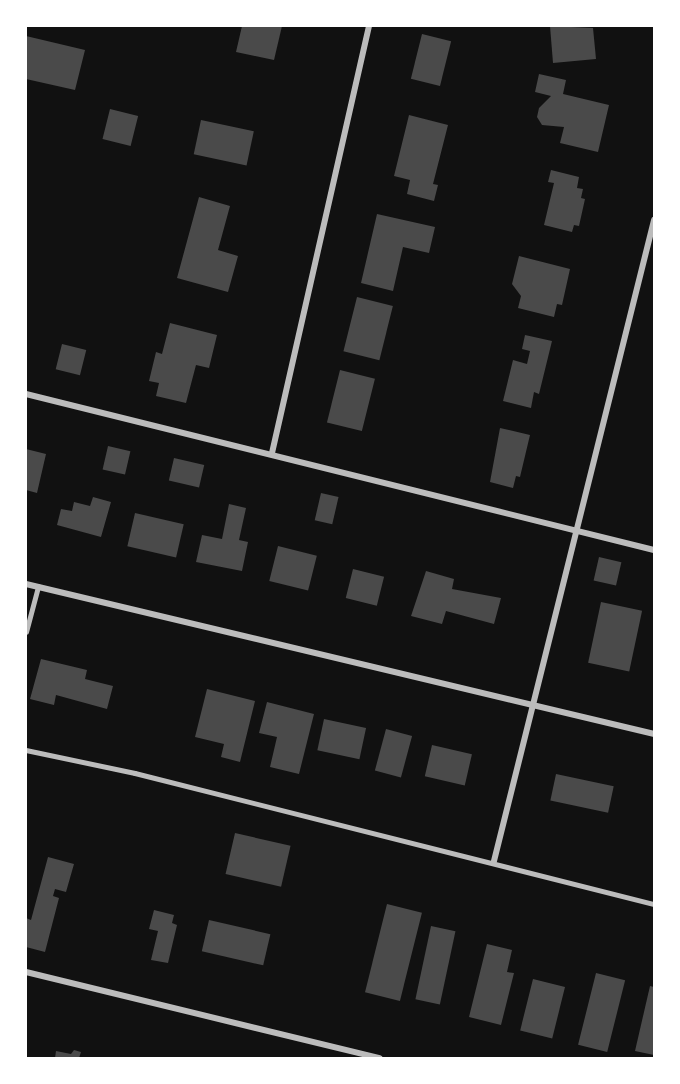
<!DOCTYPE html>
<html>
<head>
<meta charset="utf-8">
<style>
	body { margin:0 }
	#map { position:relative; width:680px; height:1084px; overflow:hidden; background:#111; font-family:Inter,sans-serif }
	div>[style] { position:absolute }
	.building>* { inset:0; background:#4a4a4a; transform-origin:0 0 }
	.service>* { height:4.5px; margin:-2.25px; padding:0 2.25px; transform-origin:2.25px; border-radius:2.25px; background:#bcbcbc }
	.minor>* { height:6px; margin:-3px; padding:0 3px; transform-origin:3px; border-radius:3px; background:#bcbcbc }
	span { translate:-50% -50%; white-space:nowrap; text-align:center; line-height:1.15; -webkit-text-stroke:6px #fff; paint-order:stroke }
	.frame { position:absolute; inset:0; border:27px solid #fff; pointer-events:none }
</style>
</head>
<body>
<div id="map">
	<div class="building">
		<i style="clip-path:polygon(242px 26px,282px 26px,274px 60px,236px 52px)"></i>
		<i style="clip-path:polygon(550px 26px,593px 28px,596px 59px,553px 63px)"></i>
		<i style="left:422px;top:34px;width:30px;height:46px;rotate:14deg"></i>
		<i style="clip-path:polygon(26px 36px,85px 50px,75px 90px,26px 79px)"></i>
		<i style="clip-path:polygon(539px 74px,566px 80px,563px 94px,609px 105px,598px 152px,560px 143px,564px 127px,542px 125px,537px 117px,539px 108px,551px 96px,535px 92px)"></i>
		<i style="left:110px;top:109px;width:29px;height:31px;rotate:14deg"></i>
		<i style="clip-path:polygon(409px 115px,448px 125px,433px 184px,438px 185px,434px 201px,407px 194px,410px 180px,394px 176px)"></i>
		<i style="left:201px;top:120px;width:54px;height:35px;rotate:12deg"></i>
		<i style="clip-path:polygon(551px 170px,579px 177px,577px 188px,583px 189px,581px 198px,585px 199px,579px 226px,574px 225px,572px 232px,544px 225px,554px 183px,548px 182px)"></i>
		<i style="clip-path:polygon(199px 197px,230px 206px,218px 250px,238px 256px,228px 292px,177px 278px)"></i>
		<i style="clip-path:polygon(377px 214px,435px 227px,429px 253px,403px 247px,393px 291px,361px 283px)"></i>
		<i style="clip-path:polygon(519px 256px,570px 269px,562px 305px,557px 304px,554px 317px,518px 308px,521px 296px,512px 284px)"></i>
		<i style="left:357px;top:297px;width:37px;height:56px;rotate:14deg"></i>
		<i style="clip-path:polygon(170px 323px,217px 335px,209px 368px,196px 365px,186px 403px,156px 396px,159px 383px,149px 381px,156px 352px,162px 354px)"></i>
		<i style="clip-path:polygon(525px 335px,552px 341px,539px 394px,534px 392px,531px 408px,503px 401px,513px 360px,527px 364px,530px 351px,522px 349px)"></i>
		<i style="left:62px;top:344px;width:25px;height:26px;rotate:14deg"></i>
		<i style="left:340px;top:370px;width:36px;height:54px;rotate:14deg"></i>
		<i style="clip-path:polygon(500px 428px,530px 435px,520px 477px,516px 476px,513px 488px,490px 482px)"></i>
		<i style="left:108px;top:446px;width:23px;height:24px;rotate:13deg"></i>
		<i style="clip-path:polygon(26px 449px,46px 454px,37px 493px,26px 490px)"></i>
		<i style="left:174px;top:458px;width:31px;height:23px;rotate:13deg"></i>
		<i style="left:321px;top:493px;width:18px;height:28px;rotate:13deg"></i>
		<i style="clip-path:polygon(93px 497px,111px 502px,101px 537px,57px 525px,61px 509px,72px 511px,74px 502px,90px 506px)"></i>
		<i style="clip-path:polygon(229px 504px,246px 508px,239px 540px,248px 542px,242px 571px,196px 562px,202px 535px,222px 539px)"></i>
		<i style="left:135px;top:513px;width:50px;height:34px;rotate:13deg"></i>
		<i style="left:278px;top:546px;width:40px;height:36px;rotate:14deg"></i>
		<i style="left:599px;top:557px;width:23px;height:24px;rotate:13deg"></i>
		<i style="left:353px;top:569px;width:32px;height:30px;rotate:14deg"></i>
		<i style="clip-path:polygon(426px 571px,454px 579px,452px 589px,501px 598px,494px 624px,446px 611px,442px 624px,411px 616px)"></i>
		<i style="left:601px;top:602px;width:42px;height:62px;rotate:12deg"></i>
		<i style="clip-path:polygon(41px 659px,87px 670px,85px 679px,113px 686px,107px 709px,56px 695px,54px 705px,30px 699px)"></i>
		<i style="clip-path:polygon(207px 689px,255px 701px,240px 762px,221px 757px,224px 744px,195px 737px)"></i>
		<i style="clip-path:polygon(267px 702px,314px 714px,299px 774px,270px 767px,277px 737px,259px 733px)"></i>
		<i style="left:324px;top:719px;width:43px;height:32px;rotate:12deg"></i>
		<i style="left:386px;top:729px;width:27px;height:43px;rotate:15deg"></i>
		<i style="left:432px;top:745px;width:41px;height:32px;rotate:13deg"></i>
		<i style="left:556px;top:774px;width:59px;height:27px;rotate:12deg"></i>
		<i style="left:235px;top:833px;width:57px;height:42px;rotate:13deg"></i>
		<i style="clip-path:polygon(48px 857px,74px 864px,66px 892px,55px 889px,53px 896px,59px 898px,45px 952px,26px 947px,26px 918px,31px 920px)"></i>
		<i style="left:387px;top:904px;width:36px;height:91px;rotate:14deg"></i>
		<i style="clip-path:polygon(154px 910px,174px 915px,172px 923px,177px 925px,168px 963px,151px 960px,158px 931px,149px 929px)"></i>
		<i style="left:209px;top:920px;width:63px;height:32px;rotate:13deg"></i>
		<i style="left:431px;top:926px;width:25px;height:75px;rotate:12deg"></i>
		<i style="clip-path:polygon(487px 944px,512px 950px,507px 972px,514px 973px,501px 1025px,469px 1017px)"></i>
		<i style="left:596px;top:973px;width:30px;height:74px;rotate:14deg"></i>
		<i style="left:533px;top:979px;width:33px;height:53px;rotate:14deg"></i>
		<i style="clip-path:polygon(650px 986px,654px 987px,654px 1055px,635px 1051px)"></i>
		<i style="clip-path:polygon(74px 1050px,81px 1052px,79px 1058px,55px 1058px,56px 1051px,71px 1054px)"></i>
	</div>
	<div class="service">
		<i style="left:26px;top:632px;width:47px;rotate:-75.1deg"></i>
		<i style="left:26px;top:750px;width:111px;rotate:11.9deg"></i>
		<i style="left:135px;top:773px;width:535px;rotate:14.17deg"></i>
	</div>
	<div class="minor">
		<i style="left:26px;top:394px;width:647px;rotate:13.95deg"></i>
		<i style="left:272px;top:453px;width:438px;rotate:-77.2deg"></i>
		<i style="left:26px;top:584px;width:646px;rotate:13.43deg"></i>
		<i style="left:494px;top:861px;width:661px;rotate:-75.98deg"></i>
		<i style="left:26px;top:972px;width:364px;rotate:13.7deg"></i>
	</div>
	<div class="frame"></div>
</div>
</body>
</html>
